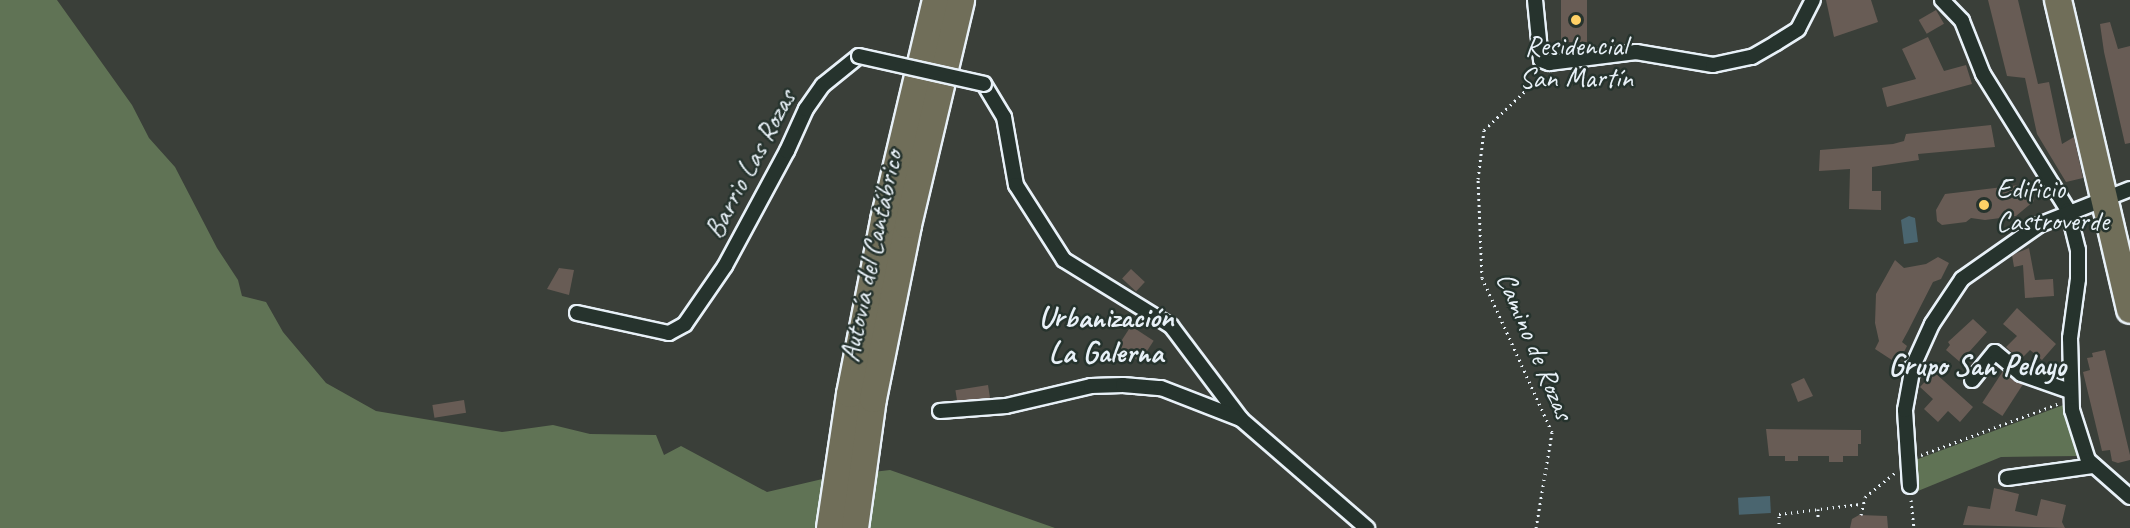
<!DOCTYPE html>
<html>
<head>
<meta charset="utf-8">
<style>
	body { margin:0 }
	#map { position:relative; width:2130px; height:528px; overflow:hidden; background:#3a3f39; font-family:Caveat,sans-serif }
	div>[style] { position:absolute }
	.green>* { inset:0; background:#607355 }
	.water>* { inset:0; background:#4a656f; transform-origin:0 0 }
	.building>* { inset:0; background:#685c55; transform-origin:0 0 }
	.path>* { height:3px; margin-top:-1.5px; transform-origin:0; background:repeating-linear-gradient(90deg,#e8f1f8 0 1.5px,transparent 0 6px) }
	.roads { filter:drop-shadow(2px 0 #e8f1f8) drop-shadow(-2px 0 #e8f1f8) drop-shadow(0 2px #e8f1f8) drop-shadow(0 -2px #e8f1f8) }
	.street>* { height:14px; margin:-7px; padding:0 7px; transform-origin:7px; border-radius:7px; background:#26332d }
	.highway>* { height:26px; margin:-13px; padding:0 13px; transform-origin:13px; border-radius:13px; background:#706e59 }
	.bridges { filter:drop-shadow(2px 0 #e8f1f8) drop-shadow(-2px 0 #e8f1f8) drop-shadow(0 2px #e8f1f8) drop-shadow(0 -2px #e8f1f8) }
	.street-bridge>* { height:14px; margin:-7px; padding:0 7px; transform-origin:7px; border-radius:7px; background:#26332d }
	.dots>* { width:16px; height:16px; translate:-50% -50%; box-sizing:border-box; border:3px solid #26332d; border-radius:50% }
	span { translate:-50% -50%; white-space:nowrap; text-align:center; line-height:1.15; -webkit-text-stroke:5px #26332d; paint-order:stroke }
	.poi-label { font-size:28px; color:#e8f1f8 }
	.left { translate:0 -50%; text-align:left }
	.street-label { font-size:28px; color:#e8f1f8 }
	.neighbourhood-label { font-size:30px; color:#e8f1f8; font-weight:700 }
</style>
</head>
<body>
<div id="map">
	<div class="green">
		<i style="clip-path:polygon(0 0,57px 0,132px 105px,149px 138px,175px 167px,217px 248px,238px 280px,242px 296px,266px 302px,283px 332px,326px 383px,376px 411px,502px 432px,553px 425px,590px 434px,656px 435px,664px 455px,681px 446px,767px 492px,831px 477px,890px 470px,1055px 528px,0 528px)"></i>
		<i style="clip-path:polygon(2066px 404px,2079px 456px,2001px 457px,1913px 493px,1910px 462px)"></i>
	</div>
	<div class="water">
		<i style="clip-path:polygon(1909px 216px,1915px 218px,1918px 242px,1904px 244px,1901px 220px)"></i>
		<i style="left:1770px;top:496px;width:17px;height:32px;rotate:87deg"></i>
	</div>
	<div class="building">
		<i style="left:1561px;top:0;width:26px;height:42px"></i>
		<i style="clip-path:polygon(1826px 0,1871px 0,1878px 22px,1834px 37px)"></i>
		<i style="clip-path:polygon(1988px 0,2018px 0,2038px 84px,2049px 82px,2062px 144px,2074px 137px,2083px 178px,2066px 182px,2037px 134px,2025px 78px,2007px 76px)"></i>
		<i style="left:1936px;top:10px;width:16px;height:20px;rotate:60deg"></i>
		<i style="clip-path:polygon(2110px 22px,2118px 49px,2130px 46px,2130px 143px,2125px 144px,2104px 52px,2100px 24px)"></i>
		<i style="clip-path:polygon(1928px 37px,1944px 71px,1966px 65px,1972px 84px,1887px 107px,1882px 88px,1916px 79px,1902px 49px)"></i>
		<i style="clip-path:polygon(1991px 125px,1995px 147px,1918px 154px,1919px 160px,1872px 167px,1872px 191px,1881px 191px,1881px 210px,1849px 209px,1850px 169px,1819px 171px,1820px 150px,1893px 144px,1904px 141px,1906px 134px)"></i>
		<i style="clip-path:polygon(2028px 184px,2034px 201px,2016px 216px,1985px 220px,1971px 218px,1966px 222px,1942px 225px,1937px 221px,1936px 210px,1945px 194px)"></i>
		<i style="clip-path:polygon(2029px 248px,2035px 280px,2053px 279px,2054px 296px,2025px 298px,2023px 265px,2014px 267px,2012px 255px)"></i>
		<i style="clip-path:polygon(1938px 257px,1949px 263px,1941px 279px,1933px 282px,1908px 331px,1902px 342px,1907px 346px,1898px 364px,1875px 349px,1879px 341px,1875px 323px,1876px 294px,1895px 260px,1904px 268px,1926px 264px)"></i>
		<i style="clip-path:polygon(559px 268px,574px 270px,569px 295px,547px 289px)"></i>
		<i style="left:1131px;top:269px;width:19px;height:13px;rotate:43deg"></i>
		<i style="clip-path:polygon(2017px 308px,2056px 344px,2042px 360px,2030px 350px,2020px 360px,2006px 347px,2017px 336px,2003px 324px)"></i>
		<i style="clip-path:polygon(1973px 319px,1987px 332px,1960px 362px,1946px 350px,1950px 345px,1948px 342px)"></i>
		<i style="left:1131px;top:326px;width:27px;height:25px;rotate:33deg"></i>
		<i style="clip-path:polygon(2105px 350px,2130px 455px,2130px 460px,2118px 463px,2112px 461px,2110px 450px,2102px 451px,2083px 372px,2090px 370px,2087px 358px,2093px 357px,2092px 353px)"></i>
		<i style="left:2003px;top:371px;width:24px;height:38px;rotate:33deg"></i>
		<i style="clip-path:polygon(1934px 372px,1973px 407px,1960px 422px,1948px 411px,1938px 422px,1924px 409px,1933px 399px,1920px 387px)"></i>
		<i style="clip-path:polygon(1804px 378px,1813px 396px,1798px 402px,1791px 384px)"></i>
		<i style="left:988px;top:385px;width:13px;height:33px;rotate:81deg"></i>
		<i style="left:464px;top:400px;width:13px;height:32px;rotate:81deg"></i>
		<i style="clip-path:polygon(1766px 429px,1861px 430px,1861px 444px,1858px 444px,1858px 456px,1843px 456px,1843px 462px,1829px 462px,1829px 456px,1798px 456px,1798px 461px,1785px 461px,1785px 456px,1769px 456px)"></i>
		<i style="clip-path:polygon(1994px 488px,2019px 494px,2015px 511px,2037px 516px,2041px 499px,2066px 505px,2062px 522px,2065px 528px,1963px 525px,1968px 506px,1990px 509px)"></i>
		<i style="clip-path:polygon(1859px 515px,1887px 516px,1888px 528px,1850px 528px,1852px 519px)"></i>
	</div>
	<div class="path">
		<i style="left:1921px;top:455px;width:148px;rotate:-20.5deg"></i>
		<i style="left:1911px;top:500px;width:28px;rotate:84deg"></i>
		<i style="left:1818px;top:509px;width:11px;rotate:90deg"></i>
		<i style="left:1861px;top:515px;width:18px;rotate:-77deg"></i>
		<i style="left:1865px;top:497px;width:38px;rotate:-39deg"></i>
		<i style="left:1779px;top:524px;width:10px;rotate:-90deg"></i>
		<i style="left:1779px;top:514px;width:82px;rotate:-7deg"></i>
		<i style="left:1536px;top:528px;width:97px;rotate:-80.5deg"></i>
		<i style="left:1552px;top:432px;width:169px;rotate:-114.4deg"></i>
		<i style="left:1482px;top:278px;width:99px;rotate:-92.3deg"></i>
		<i style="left:1478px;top:179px;width:49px;rotate:-83deg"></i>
		<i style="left:1484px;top:130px;width:80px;rotate:-43.5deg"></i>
	</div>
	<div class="roads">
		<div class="street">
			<i style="left:1535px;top:0;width:60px;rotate:84.3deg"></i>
			<i style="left:1541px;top:60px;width:9px;rotate:21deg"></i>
			<i style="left:1549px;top:63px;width:88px;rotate:-7.2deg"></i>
			<i style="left:1636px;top:52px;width:78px;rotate:9.6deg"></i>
			<i style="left:1713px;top:65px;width:40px;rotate:-12deg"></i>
			<i style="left:1752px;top:57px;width:28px;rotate:-30deg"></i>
			<i style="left:1776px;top:43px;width:26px;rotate:-32deg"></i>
			<i style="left:1798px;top:29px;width:33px;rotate:-63deg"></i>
			<i style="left:1942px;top:0;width:29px;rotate:46deg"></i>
			<i style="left:1962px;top:21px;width:57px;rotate:68.4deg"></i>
			<i style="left:1983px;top:74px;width:160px;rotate:58deg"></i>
			<i style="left:2068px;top:210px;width:41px;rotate:76deg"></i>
			<i style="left:2078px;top:250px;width:29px;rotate:90deg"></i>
			<i style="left:2078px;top:279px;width:60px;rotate:97.7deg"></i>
			<i style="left:2070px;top:338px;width:72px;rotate:88.4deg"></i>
			<i style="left:2072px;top:410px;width:52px;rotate:72.3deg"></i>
			<i style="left:2088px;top:460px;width:56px;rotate:41.4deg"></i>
			<i style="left:984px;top:84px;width:39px;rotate:59deg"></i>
			<i style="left:1004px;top:117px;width:69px;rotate:80deg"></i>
			<i style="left:1016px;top:185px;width:89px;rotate:57.4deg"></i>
			<i style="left:1064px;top:260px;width:126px;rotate:31.7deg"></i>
			<i style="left:1171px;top:326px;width:116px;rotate:53deg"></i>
			<i style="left:1241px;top:419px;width:167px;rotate:40.9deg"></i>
			<i style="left:577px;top:313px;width:94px;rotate:12.3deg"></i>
			<i style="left:669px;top:333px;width:18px;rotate:-29deg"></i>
			<i style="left:685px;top:324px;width:70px;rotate:-55.4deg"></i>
			<i style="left:725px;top:266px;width:131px;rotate:-61.7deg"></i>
			<i style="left:787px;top:151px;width:46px;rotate:-65.7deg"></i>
			<i style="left:806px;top:109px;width:29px;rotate:-55deg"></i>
			<i style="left:823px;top:85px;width:46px;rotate:-38.9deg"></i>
			<i style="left:1972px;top:380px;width:36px;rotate:-51deg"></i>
			<i style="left:1995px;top:352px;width:34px;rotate:40deg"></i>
			<i style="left:2021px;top:374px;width:52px;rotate:19.1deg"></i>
			<i style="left:940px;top:411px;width:66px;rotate:-4.3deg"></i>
			<i style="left:1006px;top:406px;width:87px;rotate:-13.2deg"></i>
			<i style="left:1091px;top:386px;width:32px;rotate:-2deg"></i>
			<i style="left:1123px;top:385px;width:38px;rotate:5deg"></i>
			<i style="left:1161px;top:388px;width:86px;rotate:21.2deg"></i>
			<i style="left:2007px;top:478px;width:88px;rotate:-7.9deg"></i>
			<i style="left:1910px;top:486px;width:76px;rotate:-93.8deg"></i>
			<i style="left:1905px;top:410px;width:45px;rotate:-79.7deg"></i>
			<i style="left:1913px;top:366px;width:46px;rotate:-65.7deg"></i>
			<i style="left:1932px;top:324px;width:54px;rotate:-56.3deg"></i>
			<i style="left:1962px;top:279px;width:94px;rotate:-35deg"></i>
			<i style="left:2039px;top:225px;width:98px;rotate:-21.6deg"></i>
		</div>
		<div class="highway">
			<i style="left:2058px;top:0;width:318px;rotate:76.9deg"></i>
			<i style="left:830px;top:528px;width:135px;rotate:-81.5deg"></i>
			<i style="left:850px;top:394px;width:177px;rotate:-78.9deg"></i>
			<i style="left:884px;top:220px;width:226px;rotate:-76.7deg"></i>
			<i style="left:855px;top:528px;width:130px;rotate:-82.1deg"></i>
			<i style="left:873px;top:399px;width:177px;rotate:-78.6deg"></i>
			<i style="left:908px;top:225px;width:231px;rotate:-76.7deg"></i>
		</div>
	</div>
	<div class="bridges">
		<div class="street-bridge">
			<i style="left:859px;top:56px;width:128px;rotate:12.6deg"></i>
		</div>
	</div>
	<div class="dots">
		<i style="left:1576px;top:20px;background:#ffd166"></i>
		<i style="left:1984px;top:205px;background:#ffd166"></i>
	</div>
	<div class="poi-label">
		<span style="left:1576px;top:62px">Residencial<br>San Martín</span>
		<span class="left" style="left:1996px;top:205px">Edificio<br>Castroverde</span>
	</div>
	<div class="street-label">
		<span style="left:750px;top:164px;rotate:-62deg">Barrio Las Rozas</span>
		<span style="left:871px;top:256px;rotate:-78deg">Autovía del Cantábrico</span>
		<span style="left:1535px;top:346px;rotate:67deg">Camino de Rozas</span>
	</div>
	<div class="neighbourhood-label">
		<span style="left:1106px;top:334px">Urbanización<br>La Galerna</span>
		<span style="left:1977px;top:365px">Grupo San Pelayo</span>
	</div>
</div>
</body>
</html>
